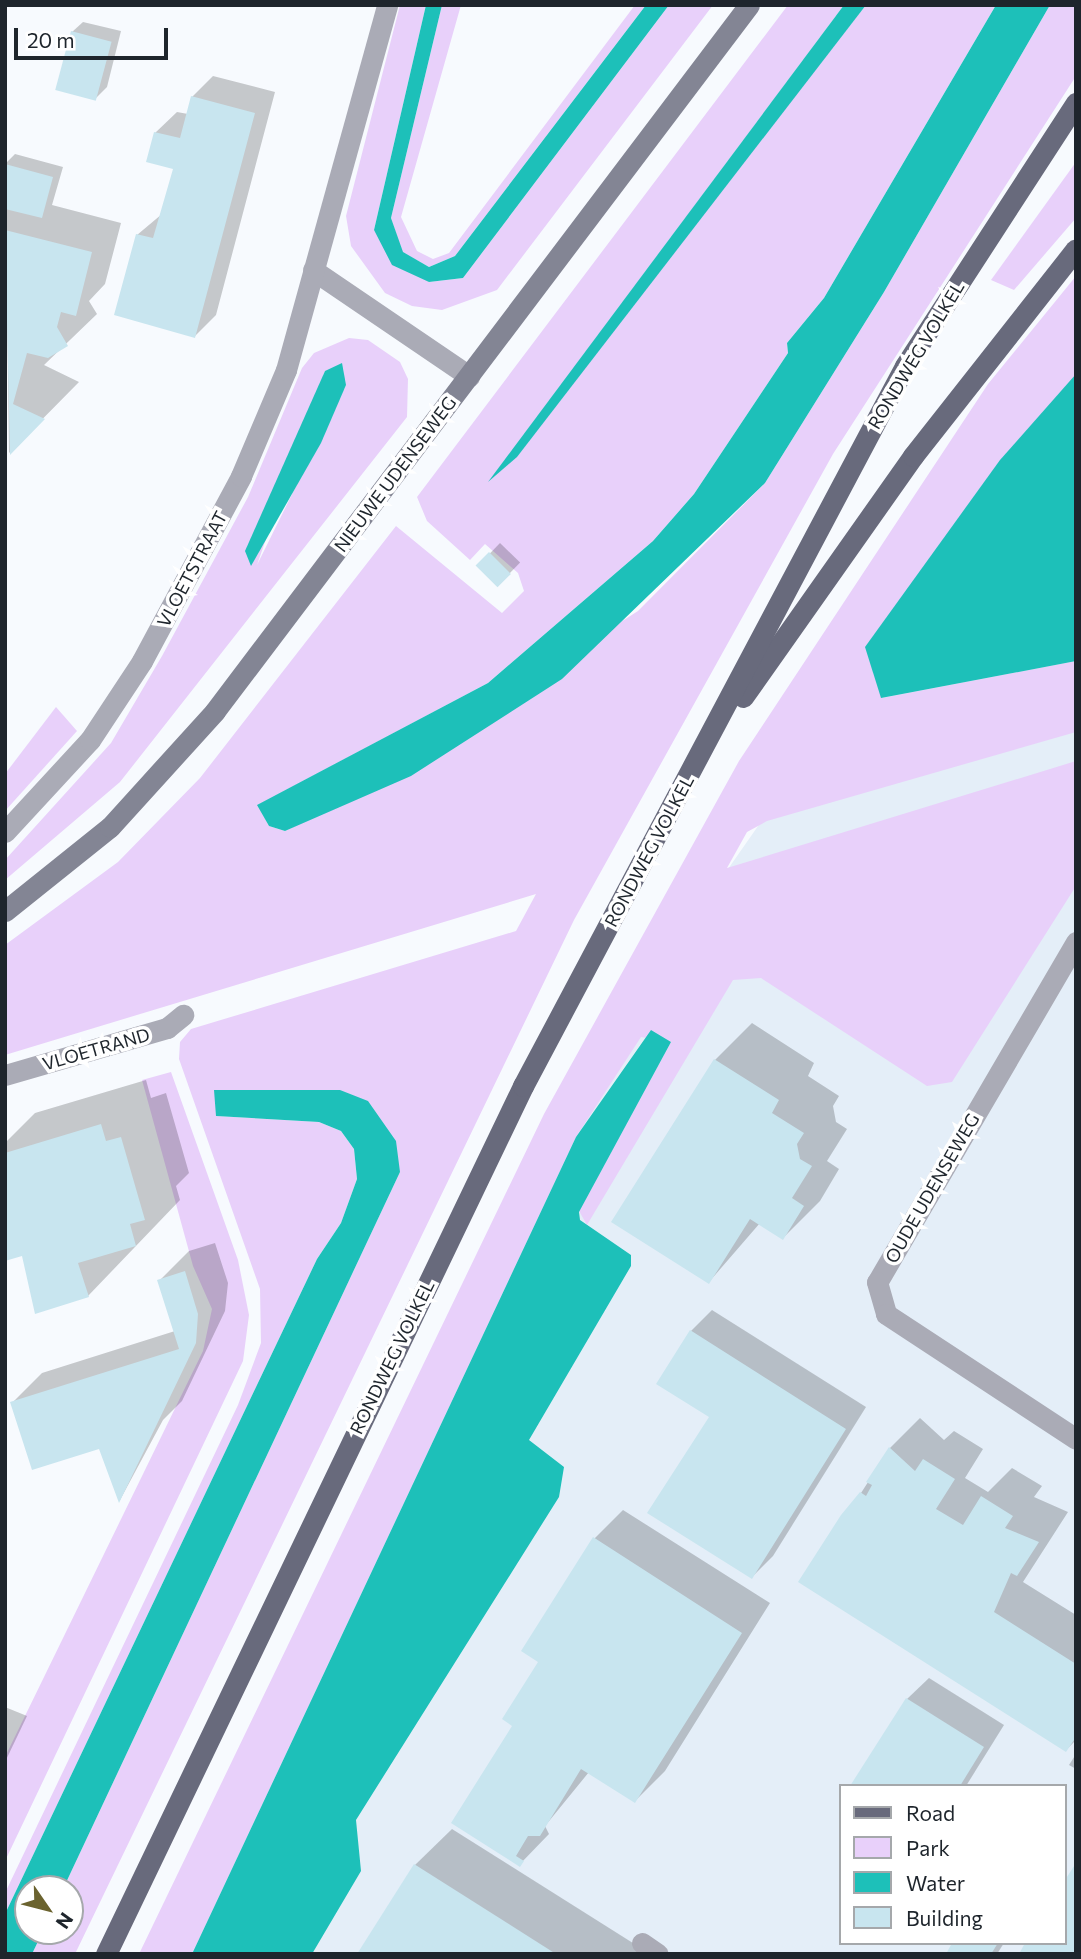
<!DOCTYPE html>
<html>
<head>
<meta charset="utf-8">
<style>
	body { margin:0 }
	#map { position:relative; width:1081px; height:1959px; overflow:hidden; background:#f7fafe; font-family:Commissioner,sans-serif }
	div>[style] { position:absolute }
	.built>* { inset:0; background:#e4eef8 }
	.green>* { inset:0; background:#e8d0fa }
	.water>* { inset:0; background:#1dc0b9 }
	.shadow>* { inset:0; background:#0003; transform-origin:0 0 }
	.building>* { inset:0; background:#c8e5ef; transform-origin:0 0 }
	.street>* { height:21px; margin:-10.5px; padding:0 10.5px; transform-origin:10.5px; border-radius:10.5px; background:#aaabb6 }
	.secondary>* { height:21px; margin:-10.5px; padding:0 10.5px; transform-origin:10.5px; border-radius:10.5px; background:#838594 }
	.primary>* { height:21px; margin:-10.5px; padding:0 10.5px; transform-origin:10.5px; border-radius:10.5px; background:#686a7c }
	span { translate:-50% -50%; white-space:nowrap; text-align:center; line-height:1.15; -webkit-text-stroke:7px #fff; paint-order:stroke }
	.street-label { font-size:18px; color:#1e252c }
	.frame { position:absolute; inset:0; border:7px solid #1e252c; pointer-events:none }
	.legend { position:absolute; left:839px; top:1784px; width:228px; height:161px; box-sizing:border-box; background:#fff; border:2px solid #a5a8ab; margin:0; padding:9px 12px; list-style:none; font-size:21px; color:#1e252c }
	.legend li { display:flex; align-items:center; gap:14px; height:35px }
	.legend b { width:35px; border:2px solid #a5a8ab }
	.north { position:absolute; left:14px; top:1875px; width:70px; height:70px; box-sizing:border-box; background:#fff; border:2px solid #a5a8ab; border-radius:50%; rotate:125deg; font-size:19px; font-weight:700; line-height:28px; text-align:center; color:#1e252c }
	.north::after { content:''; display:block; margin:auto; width:24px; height:32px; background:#6b632f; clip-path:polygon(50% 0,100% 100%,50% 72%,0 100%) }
	.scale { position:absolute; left:14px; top:28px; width:154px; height:32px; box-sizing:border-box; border:4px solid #1e252c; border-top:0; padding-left:9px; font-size:21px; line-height:24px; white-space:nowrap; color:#1e252c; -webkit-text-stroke:5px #fff; paint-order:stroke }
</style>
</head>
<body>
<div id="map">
	<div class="built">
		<i style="clip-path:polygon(evenodd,1076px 463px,1076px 1954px,163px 1954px,577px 1085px,821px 736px,1076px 463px,841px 1786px,1065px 1786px,1065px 1943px,841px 1943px,841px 1786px)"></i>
	</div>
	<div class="green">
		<i style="clip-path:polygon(400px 5px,426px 5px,374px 230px,429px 282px,463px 278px,669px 5px,713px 5px,497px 290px,442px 310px,412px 306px,385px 293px,351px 246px,346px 216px)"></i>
		<i style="clip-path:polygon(442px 5px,461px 5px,401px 217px,417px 251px,433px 259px,449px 253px,635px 5px,646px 5px,455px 256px,429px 267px,402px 252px,391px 218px)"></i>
		<i style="clip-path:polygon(788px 5px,844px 5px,489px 482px,866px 5px,996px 5px,824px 298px,787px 343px,788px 353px,694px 494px,653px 541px,488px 683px,258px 805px,269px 826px,285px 831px,320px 814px,638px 611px,765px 483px,884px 292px,1050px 5px,1076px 5px,1076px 76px,833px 454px,574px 920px,75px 1954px,32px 1954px,43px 1931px,70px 1931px,70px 1889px,63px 1889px,400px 1172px,340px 1090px,229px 1091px,216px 1116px,319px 1122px,341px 1131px,354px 1149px,357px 1179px,341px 1223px,317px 1259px,5px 1914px,5px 1893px,238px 1405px,261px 1343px,260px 1289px,179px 1059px,180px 1042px,191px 1029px,516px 931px,536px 894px,5px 1055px,5px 945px,118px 862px,200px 778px,396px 526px,502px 613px,524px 591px,518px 573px,485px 544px,470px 560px,427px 521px,417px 497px)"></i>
		<i style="clip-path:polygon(1076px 162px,1076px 218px,1014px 290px,991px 280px)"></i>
		<i style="clip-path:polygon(1076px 276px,1076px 394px,882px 698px,1076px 661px,1076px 732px,767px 821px,747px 832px,727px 868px,1076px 761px,1076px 886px,952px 1082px,927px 1086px,761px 978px,733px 980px,587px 1225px,579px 1211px,671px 1042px,641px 1037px,576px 1137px,192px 1954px,139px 1954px,544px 1114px,739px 761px,988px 384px)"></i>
		<i style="clip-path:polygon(evenodd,349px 338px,368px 340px,400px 362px,408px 379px,407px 417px,120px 782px,5px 880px,5px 860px,111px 743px,162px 656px,248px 497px,302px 368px,314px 353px,349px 338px,325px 371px,346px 385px,257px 565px,319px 387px,325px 371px)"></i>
		<i style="clip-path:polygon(56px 707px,77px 731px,5px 811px,5px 774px)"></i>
		<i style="clip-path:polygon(171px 1072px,238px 1260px,249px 1315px,243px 1361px,5px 1861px,5px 1757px,203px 1351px,212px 1309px,193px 1266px,142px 1080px)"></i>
	</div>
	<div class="water">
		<i style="clip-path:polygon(426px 5px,442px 5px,391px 218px,403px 252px,429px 267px,455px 256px,646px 5px,669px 5px,463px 278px,429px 282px,392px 265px,374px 230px)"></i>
		<i style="clip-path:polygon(844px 5px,866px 5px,517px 457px,488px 482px)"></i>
		<i style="clip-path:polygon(996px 5px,1050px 5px,884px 292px,765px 483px,562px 679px,411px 776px,285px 831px,269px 826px,257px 805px,488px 683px,653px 541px,694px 494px,788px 353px,787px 343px,824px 298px)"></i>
		<i style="clip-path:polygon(342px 363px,346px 385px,321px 443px,251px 566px,245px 551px,325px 371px)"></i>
		<i style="clip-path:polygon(1076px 374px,1076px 661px,881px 698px,865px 647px,1000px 460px)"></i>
		<i style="clip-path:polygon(651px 1030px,671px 1042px,579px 1212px,580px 1220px,631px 1255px,631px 1266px,529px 1440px,564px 1467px,559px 1497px,356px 1820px,361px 1871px,312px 1954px,192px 1954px,576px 1137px)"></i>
		<i style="clip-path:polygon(214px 1090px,340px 1090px,368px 1101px,396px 1141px,400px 1172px,63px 1889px,28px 1889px,28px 1931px,43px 1931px,32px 1954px,5px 1954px,5px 1914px,317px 1259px,341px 1223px,357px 1179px,354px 1149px,341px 1131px,319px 1122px,216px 1116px)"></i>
	</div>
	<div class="shadow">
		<i style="clip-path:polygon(83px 22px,121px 31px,107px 87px,96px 98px,72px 32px)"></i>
		<i style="clip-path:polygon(213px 76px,275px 92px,216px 315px,195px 336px,137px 235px,162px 214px,175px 168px,155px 133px,177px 112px,188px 114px,192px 97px)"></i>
		<i style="clip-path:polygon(15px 154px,63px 167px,52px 205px,121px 223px,105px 284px,89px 301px,97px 314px,44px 365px,79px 382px,9px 453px,5px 164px)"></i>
		<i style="left:500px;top:543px;width:28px;height:31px;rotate:44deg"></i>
		<i style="clip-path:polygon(752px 1023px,814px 1063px,808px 1076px,839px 1096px,833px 1106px,836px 1122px,847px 1129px,827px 1161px,839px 1169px,820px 1201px,783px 1238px,760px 1223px,709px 1282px,715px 1060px)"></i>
		<i style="clip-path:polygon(146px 1080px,151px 1098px,166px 1093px,189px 1173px,176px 1186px,180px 1200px,88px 1296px,23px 1254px,5px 1259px,5px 1143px,35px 1113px)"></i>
		<i style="clip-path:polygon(215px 1243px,228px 1283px,225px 1311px,182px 1401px,163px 1420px,120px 1500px,100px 1447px,12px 1403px,42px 1373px,175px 1331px,159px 1281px,189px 1251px)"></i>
		<i style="clip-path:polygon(712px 1310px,866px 1407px,773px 1556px,752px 1577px,691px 1331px)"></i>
		<i style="clip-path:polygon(920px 1418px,944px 1440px,954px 1431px,983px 1449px,965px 1478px,988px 1492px,1012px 1468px,1042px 1486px,1034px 1497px,1068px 1512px,1023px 1582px,1076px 1615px,1076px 1740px,1066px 1750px,861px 1493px,890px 1448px)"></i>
		<i style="clip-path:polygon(623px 1510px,770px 1603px,665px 1771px,635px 1801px,589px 1772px,545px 1826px,549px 1834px,520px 1864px,454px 1822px,514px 1725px,593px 1540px)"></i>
		<i style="clip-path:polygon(929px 1678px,1004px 1725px,966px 1786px,852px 1786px,907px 1699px)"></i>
		<i style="clip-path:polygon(5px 1707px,27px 1716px,5px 1762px)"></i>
		<i style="clip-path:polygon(1076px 1754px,1076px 1769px,1069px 1765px)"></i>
		<i style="clip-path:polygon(452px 1829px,644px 1950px,642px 1954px,358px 1954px,415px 1865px)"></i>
		<i style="clip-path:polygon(955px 1943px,1004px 1943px,997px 1954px,948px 1954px)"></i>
	</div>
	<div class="building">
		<i style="left:71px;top:31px;width:42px;height:61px;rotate:15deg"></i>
		<i style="clip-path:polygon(191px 96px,255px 113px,195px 338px,114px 315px,136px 234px,153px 238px,173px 169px,146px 162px,154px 132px,180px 138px)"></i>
		<i style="clip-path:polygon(5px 164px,53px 177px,42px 218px,5px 209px)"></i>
		<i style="clip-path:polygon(5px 230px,92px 252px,76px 316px,61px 312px,57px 327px,68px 346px,48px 358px,27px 353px,13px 404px,45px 419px,10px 455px)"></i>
		<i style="left:489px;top:552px;width:31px;height:19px;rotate:45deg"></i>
		<i style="clip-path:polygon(714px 1059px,779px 1100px,772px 1113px,804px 1133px,797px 1144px,800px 1159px,812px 1166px,792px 1198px,804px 1206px,783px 1240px,750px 1219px,709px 1284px,611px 1222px)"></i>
		<i style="clip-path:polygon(101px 1124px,106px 1141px,121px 1137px,145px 1220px,130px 1224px,136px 1246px,78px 1263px,89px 1297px,35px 1314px,22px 1256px,5px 1261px,5px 1153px)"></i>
		<i style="clip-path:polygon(185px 1271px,198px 1314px,196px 1343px,119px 1503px,99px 1449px,32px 1470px,10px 1402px,179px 1349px,157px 1280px)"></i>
		<i style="clip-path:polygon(690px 1330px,846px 1429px,752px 1579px,647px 1513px,709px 1417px,656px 1384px)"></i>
		<i style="clip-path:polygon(889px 1447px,915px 1471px,923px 1459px,955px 1479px,936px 1509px,963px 1525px,981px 1496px,1013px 1516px,1005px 1528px,1039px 1542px,1017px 1576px,1011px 1573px,994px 1612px,1076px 1664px,1076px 1737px,1066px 1752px,798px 1582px,841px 1515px,860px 1492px,866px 1496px,872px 1485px,866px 1482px)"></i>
		<i style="clip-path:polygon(593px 1537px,742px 1633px,635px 1803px,581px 1769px,540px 1836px,528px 1836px,516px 1856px,524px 1861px,520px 1867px,451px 1823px,512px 1726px,502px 1719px,538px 1662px,521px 1651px)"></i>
		<i style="clip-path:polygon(906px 1698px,984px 1747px,960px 1786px,850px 1786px)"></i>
		<i style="clip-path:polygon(1076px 1863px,1076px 1954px,1019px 1954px,1025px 1943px,1065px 1943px,1065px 1880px)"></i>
		<i style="clip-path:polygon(414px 1864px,556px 1954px,357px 1954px)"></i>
		<i style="clip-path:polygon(952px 1943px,998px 1943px,991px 1954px,946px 1954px)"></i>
	</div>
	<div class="street">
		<i style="left:313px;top:270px;width:189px;rotate:34.2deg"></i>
		<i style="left:5px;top:832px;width:125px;rotate:-47.3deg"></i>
		<i style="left:90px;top:740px;width:95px;rotate:-56.6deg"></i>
		<i style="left:142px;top:661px;width:210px;rotate:-61.8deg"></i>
		<i style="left:241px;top:476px;width:115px;rotate:-67deg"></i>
		<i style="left:286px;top:370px;width:379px;rotate:-74.5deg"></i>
		<i style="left:1076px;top:942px;width:394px;rotate:120.3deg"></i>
		<i style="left:877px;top:1282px;width:33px;rotate:74deg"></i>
		<i style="left:886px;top:1314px;width:227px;rotate:33.3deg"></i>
		<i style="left:5px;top:1075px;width:169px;rotate:-16.2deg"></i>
		<i style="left:167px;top:1028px;width:21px;rotate:-39deg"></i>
		<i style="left:642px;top:1943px;width:19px;rotate:35deg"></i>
	</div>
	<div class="secondary">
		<i style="left:5px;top:911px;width:134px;rotate:-38.7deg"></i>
		<i style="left:110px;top:827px;width:156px;rotate:-47.8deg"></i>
		<i style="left:215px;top:711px;width:885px;rotate:-52.9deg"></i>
	</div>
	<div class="primary">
		<i style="left:743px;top:697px;width:295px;rotate:-54.8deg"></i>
		<i style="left:913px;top:456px;width:263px;rotate:-51.8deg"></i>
		<i style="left:106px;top:1954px;width:963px;rotate:-64.34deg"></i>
		<i style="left:523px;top:1086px;width:815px;rotate:-62.05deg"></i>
		<i style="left:905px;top:366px;width:314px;rotate:-57deg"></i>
	</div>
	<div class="street-label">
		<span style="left:916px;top:355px;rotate:-59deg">RONDWEG VOLKEL</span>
		<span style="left:395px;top:474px;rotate:-53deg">NIEUWE UDENSEWEG</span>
		<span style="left:192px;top:569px;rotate:-62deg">VLOETSTRAAT</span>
		<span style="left:649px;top:851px;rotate:-62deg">RONDWEG VOLKEL</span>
		<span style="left:96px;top:1049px;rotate:-16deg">VLOETRAND</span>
		<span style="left:932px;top:1188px;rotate:-60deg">OUDE UDENSEWEG</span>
		<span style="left:392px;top:1357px;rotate:-64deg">RONDWEG VOLKEL</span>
	</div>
	<div class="frame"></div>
	<ul class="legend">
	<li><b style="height:9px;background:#686a7c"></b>Road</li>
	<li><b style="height:19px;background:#e8d0fa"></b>Park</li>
	<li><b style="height:19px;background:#1dc0b9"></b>Water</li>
	<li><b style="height:19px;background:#c8e5ef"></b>Building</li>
	</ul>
	<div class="north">N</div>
	<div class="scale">20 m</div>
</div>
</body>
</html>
